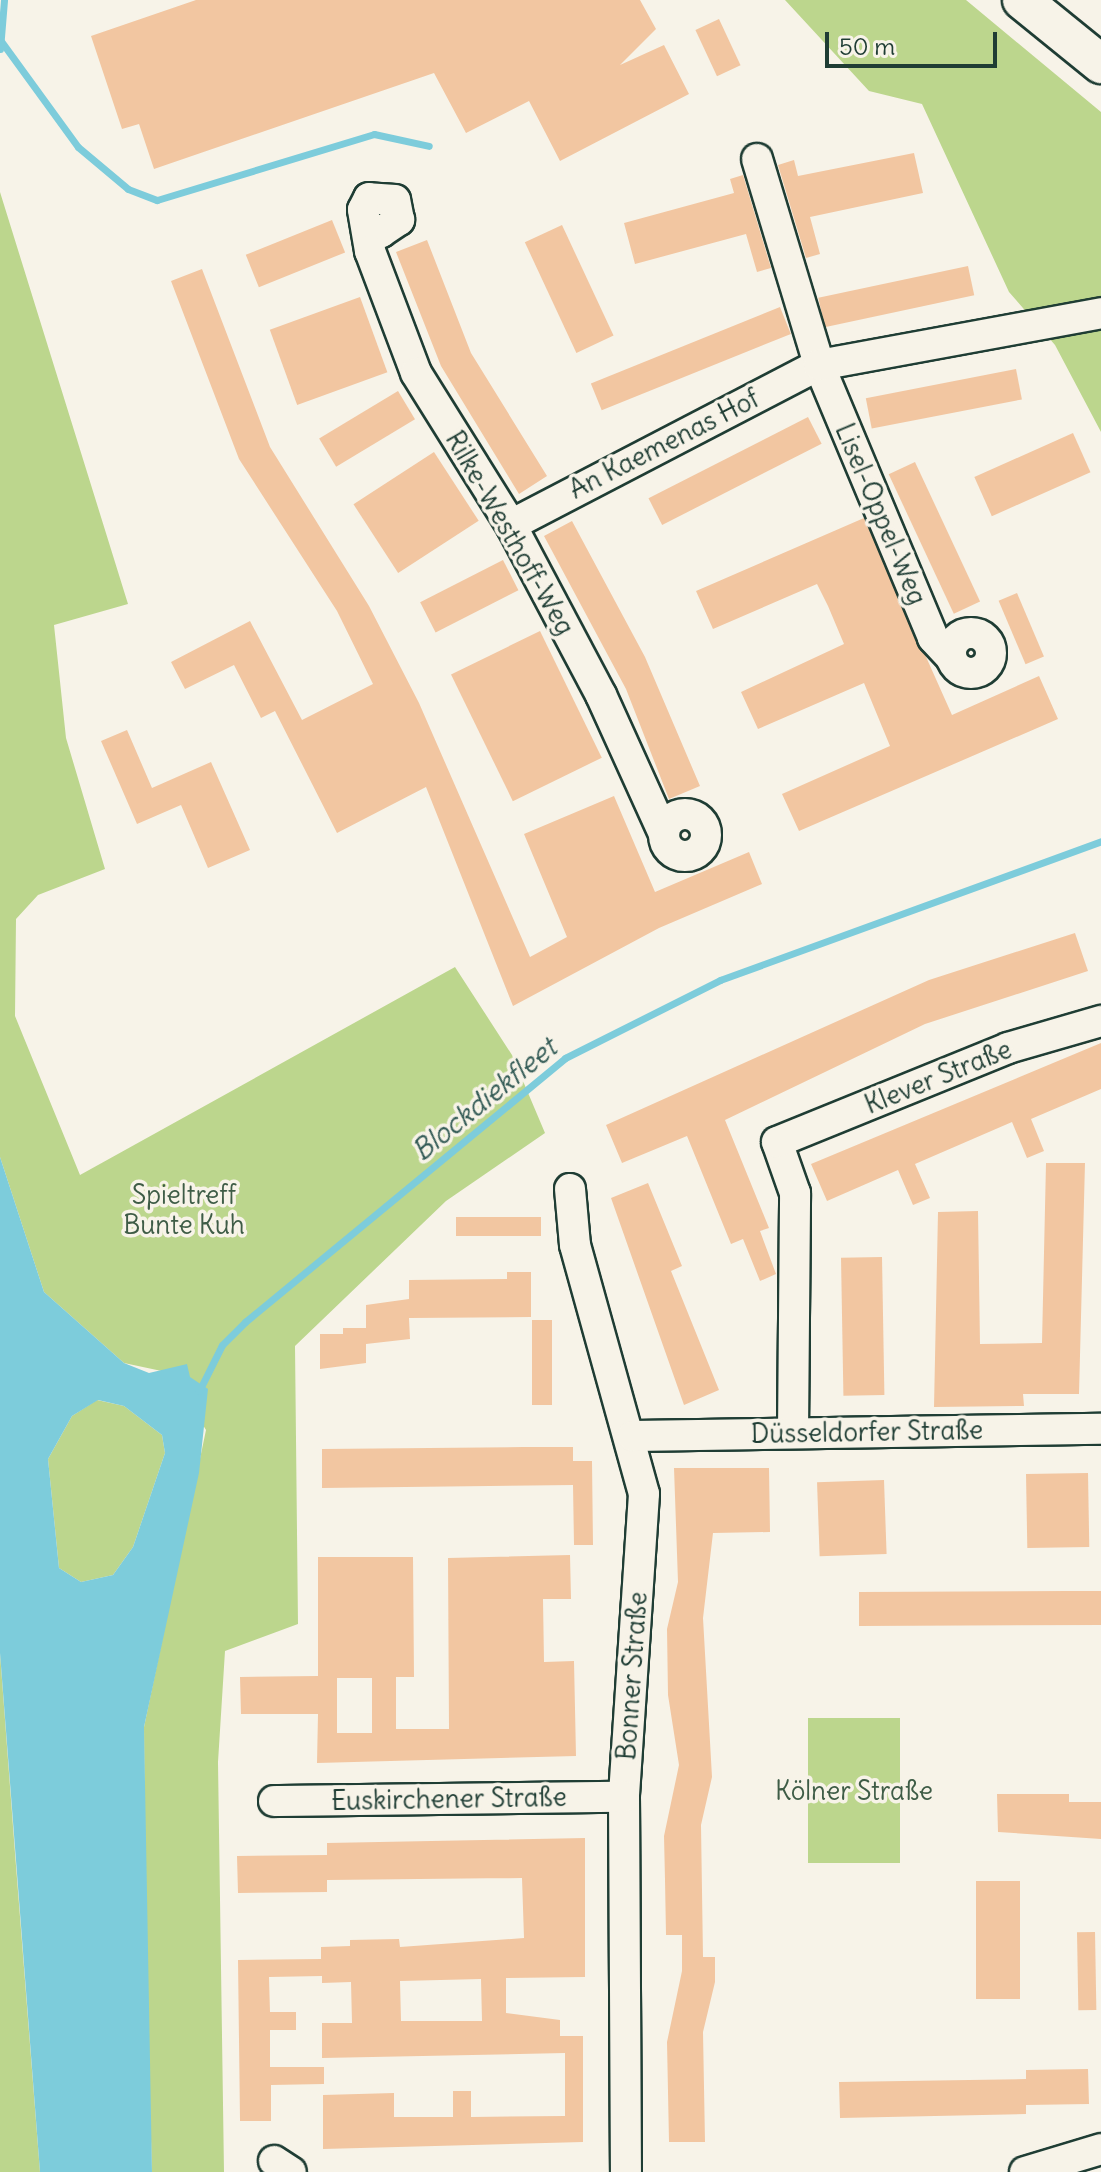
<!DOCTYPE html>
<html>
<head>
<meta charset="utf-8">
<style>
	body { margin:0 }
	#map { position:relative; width:1101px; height:2172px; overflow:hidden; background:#f7f3e8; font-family:Delius,sans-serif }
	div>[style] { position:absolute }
	.green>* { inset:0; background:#bcd68d; transform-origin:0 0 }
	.water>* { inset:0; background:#7dccdb }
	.stream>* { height:7px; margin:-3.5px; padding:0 3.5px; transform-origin:3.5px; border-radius:3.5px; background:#7dccdb }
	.building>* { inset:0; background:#f2c6a1; transform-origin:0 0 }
	.roads { filter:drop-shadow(2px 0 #1f3d34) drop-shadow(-2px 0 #1f3d34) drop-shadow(0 2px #1f3d34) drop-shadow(0 -2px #1f3d34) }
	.minor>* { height:30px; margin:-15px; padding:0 15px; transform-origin:15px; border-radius:15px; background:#f7f3e8 }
	.minor>.ring { margin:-15px; padding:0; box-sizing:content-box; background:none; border:30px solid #f7f3e8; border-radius:50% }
	.major>* { height:38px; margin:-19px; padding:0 19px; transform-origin:19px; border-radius:19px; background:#f7f3e8 }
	span { translate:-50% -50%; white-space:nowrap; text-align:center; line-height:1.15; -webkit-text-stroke:7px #f7f3e8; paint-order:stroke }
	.street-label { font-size:26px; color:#1f3d34 }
	.park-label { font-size:26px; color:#3e5c46 }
	.water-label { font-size:28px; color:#325a55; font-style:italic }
	.scale { position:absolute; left:825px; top:32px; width:172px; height:36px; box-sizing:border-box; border:4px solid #1f3d34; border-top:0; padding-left:10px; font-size:24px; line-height:28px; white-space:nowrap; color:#1f3d34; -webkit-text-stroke:6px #f7f3e8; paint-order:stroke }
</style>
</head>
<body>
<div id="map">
	<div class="green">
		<i style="clip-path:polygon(785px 0,966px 0,1101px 112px,1101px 432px,1055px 345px,1009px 292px,922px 104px,869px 91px)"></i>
		<i style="clip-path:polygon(0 192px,128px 604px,54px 625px,66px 738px,105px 869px,38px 895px,16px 919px,15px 1016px,80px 1175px,455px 967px,512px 1055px,545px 1133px,446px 1201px,295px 1346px,298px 1624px,225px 1651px,218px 1762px,224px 2172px,152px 2172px,146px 1973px,144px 1727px,206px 1430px,171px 1373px,124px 1363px,44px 1292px,0 1157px)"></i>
		<i style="clip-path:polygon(97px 1400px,124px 1406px,162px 1435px,165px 1453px,133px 1547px,113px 1575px,81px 1582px,59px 1568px,48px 1459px,72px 1416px)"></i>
		<i style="clip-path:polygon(0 1653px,15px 1853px,40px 2172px,0 2172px)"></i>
		<i style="left:900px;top:1718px;width:145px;height:92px;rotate:90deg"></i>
	</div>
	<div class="water">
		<i style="clip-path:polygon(evenodd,0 1157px,44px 1292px,124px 1363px,149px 1373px,187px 1364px,190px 1377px,208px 1389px,199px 1473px,144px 1727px,152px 2172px,40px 2172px,0 1653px,0 1157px,98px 1400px,124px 1406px,162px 1435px,165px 1453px,133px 1547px,113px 1575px,81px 1582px,59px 1568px,48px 1459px,72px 1416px,98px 1400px)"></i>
	</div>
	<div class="stream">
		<i style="left:1px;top:41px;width:131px;rotate:54deg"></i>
		<i style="left:78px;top:147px;width:65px;rotate:40deg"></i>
		<i style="left:128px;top:189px;width:31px;rotate:21deg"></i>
		<i style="left:157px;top:200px;width:227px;rotate:-16.9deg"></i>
		<i style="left:374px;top:134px;width:56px;rotate:12.3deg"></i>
		<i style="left:0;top:49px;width:49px;rotate:-85.3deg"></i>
		<i style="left:199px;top:1391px;width:51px;rotate:-63.4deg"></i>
		<i style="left:222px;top:1345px;width:33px;rotate:-45deg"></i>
		<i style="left:245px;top:1322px;width:415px;rotate:-39.5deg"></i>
		<i style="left:565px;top:1058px;width:174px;rotate:-26.7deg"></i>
		<i style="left:720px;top:980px;width:406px;rotate:-20deg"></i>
	</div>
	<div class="building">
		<i style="clip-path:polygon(196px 0,640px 0,656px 29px,620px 65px,664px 45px,689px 94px,560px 161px,529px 101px,466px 133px,434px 73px,154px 169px,139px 124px,122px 129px,91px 36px)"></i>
		<i style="left:719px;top:19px;width:51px;height:26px;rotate:65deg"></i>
		<i style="clip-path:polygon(914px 153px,923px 193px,810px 217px,820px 254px,806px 258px,778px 165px,794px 160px,798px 176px)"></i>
		<i style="clip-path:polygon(743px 175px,771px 268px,757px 272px,746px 234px,635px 264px,624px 223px,734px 193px,730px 179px)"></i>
		<i style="left:332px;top:220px;width:35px;height:93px;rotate:68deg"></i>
		<i style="left:562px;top:225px;width:122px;height:41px;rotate:65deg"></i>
		<i style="clip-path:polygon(427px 240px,471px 353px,547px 476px,519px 494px,441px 366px,396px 252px)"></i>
		<i style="left:968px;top:266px;width:30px;height:153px;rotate:78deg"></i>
		<i style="clip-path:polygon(202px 269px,270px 447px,369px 606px,419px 703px,530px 957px,567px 937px,524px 834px,614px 796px,655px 892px,749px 852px,762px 884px,659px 928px,513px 1006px,426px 787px,337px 833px,275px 711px,261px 718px,234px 665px,185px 689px,171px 662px,250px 621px,302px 720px,373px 684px,337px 611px,239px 459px,171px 281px)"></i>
		<i style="left:360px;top:297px;width:80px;height:96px;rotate:70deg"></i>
		<i style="left:780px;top:307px;width:29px;height:204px;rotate:68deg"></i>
		<i style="left:1016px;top:369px;width:31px;height:153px;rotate:79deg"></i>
		<i style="left:398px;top:391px;width:33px;height:92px;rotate:59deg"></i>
		<i style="left:808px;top:417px;width:30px;height:179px;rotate:63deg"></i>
		<i style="left:1073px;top:433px;width:43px;height:108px;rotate:66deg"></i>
		<i style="left:434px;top:452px;width:82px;height:96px;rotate:57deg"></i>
		<i style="left:915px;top:462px;width:154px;height:29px;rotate:65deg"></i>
		<i style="clip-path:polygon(864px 518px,952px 715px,1039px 676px,1058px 719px,799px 831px,782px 794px,890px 746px,864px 683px,758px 729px,741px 692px,844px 644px,828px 606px,817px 584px,713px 629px,696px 591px)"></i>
		<i style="clip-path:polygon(572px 521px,645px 657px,700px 786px,669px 799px,626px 689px,544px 536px)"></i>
		<i style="left:503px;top:560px;width:34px;height:93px;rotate:63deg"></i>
		<i style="left:1017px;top:593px;width:69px;height:20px;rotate:67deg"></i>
		<i style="left:540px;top:631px;width:141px;height:99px;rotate:64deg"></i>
		<i style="clip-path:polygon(127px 730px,152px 788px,211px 762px,250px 850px,208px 868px,181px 805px,137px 824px,101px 741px)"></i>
		<i style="clip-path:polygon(1075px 933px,1088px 971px,925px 1024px,725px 1120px,769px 1228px,760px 1231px,776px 1274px,760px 1281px,743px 1239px,731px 1244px,687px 1136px,622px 1163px,606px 1125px,929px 980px)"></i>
		<i style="clip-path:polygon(1101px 1043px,1101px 1089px,1031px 1119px,1044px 1151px,1027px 1158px,1012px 1122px,915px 1164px,930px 1198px,913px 1205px,898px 1170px,827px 1201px,811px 1164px)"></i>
		<i style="clip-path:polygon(1046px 1163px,1085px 1163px,1079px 1394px,1023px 1394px,1024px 1406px,934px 1407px,938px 1212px,978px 1211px,980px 1344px,1042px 1343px)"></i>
		<i style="clip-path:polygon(648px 1183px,682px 1266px,671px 1271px,719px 1390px,684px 1405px,611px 1198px)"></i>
		<i style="left:541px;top:1217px;width:19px;height:85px;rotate:90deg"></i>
		<i style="left:882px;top:1257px;width:138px;height:41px;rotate:89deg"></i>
		<i style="clip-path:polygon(507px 1272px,531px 1272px,531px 1317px,409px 1318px,410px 1339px,366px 1344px,366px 1305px,409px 1299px,409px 1280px,507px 1279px)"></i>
		<i style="left:532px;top:1320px;width:20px;height:85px"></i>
		<i style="clip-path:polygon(343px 1328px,366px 1328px,366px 1363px,320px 1369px,320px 1334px,343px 1334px)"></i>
		<i style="clip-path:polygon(523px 1447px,573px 1447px,573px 1461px,592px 1461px,593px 1545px,574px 1545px,573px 1485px,322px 1488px,322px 1449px)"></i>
		<i style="clip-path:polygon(674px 1468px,769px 1468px,770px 1532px,713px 1533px,703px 1618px,712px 1777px,701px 1825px,703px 1957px,715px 1957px,715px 1982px,703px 2032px,705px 2142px,669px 2142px,667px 2042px,682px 1971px,682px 1935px,666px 1935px,665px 1880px,664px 1836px,679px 1765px,668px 1695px,667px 1629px,678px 1582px)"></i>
		<i style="left:1088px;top:1473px;width:74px;height:62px;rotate:89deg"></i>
		<i style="left:884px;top:1480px;width:74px;height:67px;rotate:88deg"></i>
		<i style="clip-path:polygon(evenodd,570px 1555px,571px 1599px,543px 1599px,544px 1662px,574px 1661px,576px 1756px,317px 1763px,318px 1714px,241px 1714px,240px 1677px,318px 1676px,318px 1557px,413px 1557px,414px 1677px,396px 1677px,396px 1729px,449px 1729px,448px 1558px,570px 1555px,337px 1678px,372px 1678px,372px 1733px,337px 1733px,337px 1678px)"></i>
		<i style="clip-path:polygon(1067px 1591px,1101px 1591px,1101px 1625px,859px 1626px,859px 1592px)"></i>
		<i style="clip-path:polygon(997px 1794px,1069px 1794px,1069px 1802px,1101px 1802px,1101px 1839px,998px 1832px)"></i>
		<i style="clip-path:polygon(evenodd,585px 1838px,585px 1977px,506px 1978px,506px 2013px,560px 2020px,560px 2036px,583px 2036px,583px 2142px,323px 2149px,323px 2095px,394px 2093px,394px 2117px,453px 2117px,453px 2091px,471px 2091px,471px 2117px,565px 2116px,565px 2053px,322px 2058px,322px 2023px,352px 2023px,351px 1982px,322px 1983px,322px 1976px,269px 1977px,270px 2012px,296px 2012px,296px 2030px,270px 2030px,270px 2067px,324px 2067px,324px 2084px,271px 2085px,271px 2121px,240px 2121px,238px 1960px,321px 1959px,321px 1947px,350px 1946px,350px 1940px,399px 1939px,400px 1947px,524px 1938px,522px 1878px,327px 1880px,327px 1892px,238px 1893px,237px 1856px,327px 1855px,327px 1843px,585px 1838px,481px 1979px,482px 2021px,401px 2021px,400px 1981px,481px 1979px)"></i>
		<i style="left:1020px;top:1881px;width:118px;height:44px;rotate:90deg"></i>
		<i style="left:1095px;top:1932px;width:78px;height:18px;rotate:89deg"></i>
		<i style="clip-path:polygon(1088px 2069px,1089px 2104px,1026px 2105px,1026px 2114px,840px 2118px,839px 2082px,1026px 2079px,1026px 2070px)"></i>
	</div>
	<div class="roads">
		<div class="minor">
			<i style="left:757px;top:159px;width:215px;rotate:73.2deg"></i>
			<i style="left:819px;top:365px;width:296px;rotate:67.3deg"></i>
			<i style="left:933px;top:638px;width:26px;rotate:47deg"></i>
			<i style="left:371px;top:228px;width:11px;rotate:22deg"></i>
			<i style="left:381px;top:232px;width:22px;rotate:-34deg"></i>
			<i style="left:399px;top:220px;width:20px;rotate:-101deg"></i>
			<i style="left:395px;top:200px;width:26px;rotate:-176deg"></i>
			<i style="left:369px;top:198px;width:13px;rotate:117deg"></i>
			<i style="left:363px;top:210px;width:42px;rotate:80.3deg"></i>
			<i style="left:370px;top:251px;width:130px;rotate:69.3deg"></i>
			<i style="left:416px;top:373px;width:179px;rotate:58deg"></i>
			<i style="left:511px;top:525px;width:192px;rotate:62.1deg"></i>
			<i style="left:601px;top:695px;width:153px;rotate:65.6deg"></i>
			<i style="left:511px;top:525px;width:347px;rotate:-27.5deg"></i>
			<i style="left:819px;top:365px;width:287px;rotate:-10.4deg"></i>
			<i class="ring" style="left:951px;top:633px;width:10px;height:10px"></i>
			<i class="ring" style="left:664px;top:814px;width:12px;height:12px"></i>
			<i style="left:570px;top:1189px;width:56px;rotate:84.9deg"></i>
			<i style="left:575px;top:1245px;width:258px;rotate:74.5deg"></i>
			<i style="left:644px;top:1494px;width:304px;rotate:93.8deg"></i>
			<i style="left:624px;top:1797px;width:375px;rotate:89.7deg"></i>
			<i style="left:793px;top:1433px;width:240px;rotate:-89.5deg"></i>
			<i style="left:795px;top:1193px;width:54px;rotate:-109.4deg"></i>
			<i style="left:777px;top:1142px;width:249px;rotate:-22.1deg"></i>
			<i style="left:1008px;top:1048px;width:97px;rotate:-16.2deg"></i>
			<i style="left:633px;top:1436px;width:468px;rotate:-0.9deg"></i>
			<i style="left:274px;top:1801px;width:350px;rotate:-0.7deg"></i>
			<i style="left:274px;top:2161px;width:20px;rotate:33deg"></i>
			<i style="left:1025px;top:2172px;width:79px;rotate:-16.8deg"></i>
		</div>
		<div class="major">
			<i style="left:1022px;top:0;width:102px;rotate:39deg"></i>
		</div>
	</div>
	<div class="street-label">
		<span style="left:664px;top:444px;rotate:-27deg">An Kaemenas Hof</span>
		<span style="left:881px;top:514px;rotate:67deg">Lisel-Oppel-Weg</span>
		<span style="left:510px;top:533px;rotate:60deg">Rilke-Westhoff-Weg</span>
		<span style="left:938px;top:1077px;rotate:-22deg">Klever Straße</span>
		<span style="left:867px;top:1432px;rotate:-1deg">Düsseldorfer Straße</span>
		<span style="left:632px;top:1676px;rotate:-86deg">Bonner Straße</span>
		<span style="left:449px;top:1799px;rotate:-1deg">Euskirchener Straße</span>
	</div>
	<div class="park-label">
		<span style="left:184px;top:1210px">Spieltreff<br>Bunte Kuh</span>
		<span style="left:854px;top:1791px">Kölner Straße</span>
	</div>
	<div class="water-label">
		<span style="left:484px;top:1099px;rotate:-39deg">Blockdiekfleet</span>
	</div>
	<div class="scale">50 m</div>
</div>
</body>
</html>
